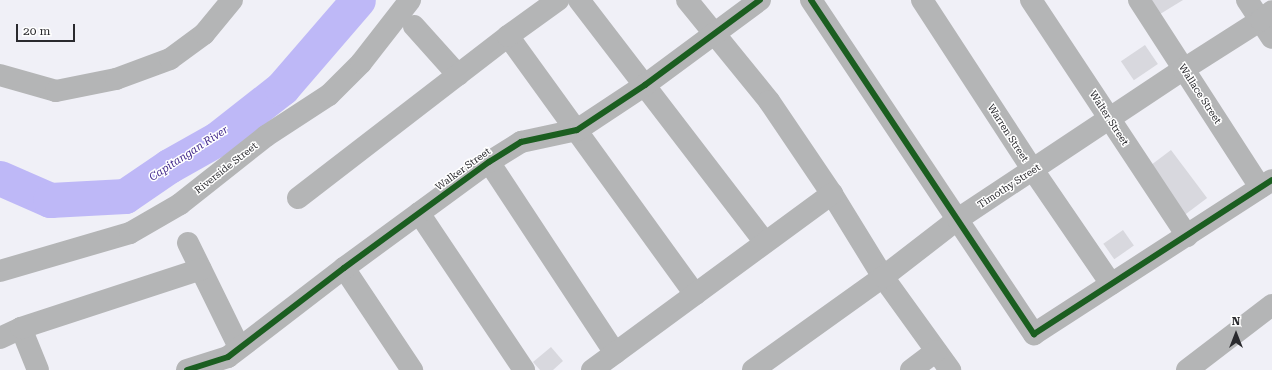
<!DOCTYPE html>
<html>
<head>
<meta charset="utf-8">
<style>
	body { margin:0 }
	#map { position:relative; width:1272px; height:370px; overflow:hidden; background:#f0f0f7; font-family:"Roboto Serif",serif }
	div>[style] { position:absolute }
	.river>* { height:35px; margin:-17.5px; padding:0 17.5px; transform-origin:17.5px; border-radius:17.5px; background:#beb8f7 }
	.building>* { inset:0; background:#d8d8de; transform-origin:0 0 }
	.minor>* { height:22px; margin:-11px; padding:0 11px; transform-origin:11px; border-radius:11px; background:#b4b5b6 }
	.cycleway>* { height:6px; margin:-3px; padding:0 3px; transform-origin:3px; border-radius:3px; background:#1b5e20 }
	span { translate:-50% -50%; white-space:nowrap; text-align:center; line-height:1.15; -webkit-text-stroke:3px #fff; paint-order:stroke }
	.street-label { font-size:10px; color:#2a2a2e }
	.water-label { font-size:11px; color:#41288b; font-style:italic }
	.north { position:absolute; left:1216px; top:314px; width:40px; height:40px; -webkit-text-stroke:3px #fff; paint-order:stroke; rotate:0deg; font-size:11px; font-weight:700; line-height:16px; text-align:center; color:#2a2a2e }
	.north::after { content:''; display:block; margin:auto; width:14px; height:18px; background:#2a2a2e; clip-path:polygon(50% 0,100% 100%,50% 72%,0 100%) }
	.scale { position:absolute; left:16px; top:24px; width:59px; height:18px; box-sizing:border-box; border:2px solid #2a2a2e; border-top:0; padding-left:5px; font-size:12px; line-height:14px; white-space:nowrap; color:#2a2a2e; -webkit-text-stroke:3px #fff; paint-order:stroke }
</style>
</head>
<body>
<div id="map">
	<div class="river">
		<i style="left:0;top:178px;width:55px;rotate:23.7deg"></i>
		<i style="left:50px;top:200px;width:75px;rotate:-3.1deg"></i>
		<i style="left:125px;top:196px;width:53px;rotate:-34.3deg"></i>
		<i style="left:169px;top:166px;width:55px;rotate:-29.4deg"></i>
		<i style="left:217px;top:139px;width:83px;rotate:-38.1deg"></i>
		<i style="left:282px;top:88px;width:116px;rotate:-49.2deg"></i>
	</div>
	<div class="building">
		<i style="clip-path:polygon(1141px 0,1183px 0,1152px 19px)"></i>
		<i style="left:1145px;top:45px;width:23px;height:29px;rotate:56deg"></i>
		<i style="left:1171px;top:150px;width:60px;height:32px;rotate:53deg"></i>
		<i style="left:1123px;top:230px;width:19px;height:24px;rotate:55deg"></i>
		<i style="clip-path:polygon(551px 347px,563px 361px,553px 370px,540px 370px,533px 362px)"></i>
	</div>
	<div class="minor">
		<i style="left:579px;top:0;width:305px;rotate:52.5deg"></i>
		<i style="left:687px;top:0;width:130px;rotate:50.9deg"></i>
		<i style="left:769px;top:101px;width:112px;rotate:55.9deg"></i>
		<i style="left:832px;top:194px;width:97px;rotate:58.4deg"></i>
		<i style="left:883px;top:277px;width:115px;rotate:54.2deg"></i>
		<i style="left:811px;top:0;width:402px;rotate:56.3deg"></i>
		<i style="left:1034px;top:334px;width:283px;rotate:-32.9deg"></i>
		<i style="left:922px;top:0;width:203px;rotate:56.9deg"></i>
		<i style="left:1033px;top:170px;width:138px;rotate:55.6deg"></i>
		<i style="left:1031px;top:0;width:283px;rotate:56.5deg"></i>
		<i style="left:1139px;top:0;width:223px;rotate:57.1deg"></i>
		<i style="left:1247px;top:0;width:45px;rotate:56.7deg"></i>
		<i style="left:414px;top:26px;width:66px;rotate:48.1deg"></i>
		<i style="left:508px;top:36px;width:319px;rotate:54.1deg"></i>
		<i style="left:0;top:75px;width:58px;rotate:15.9deg"></i>
		<i style="left:56px;top:91px;width:61px;rotate:-11.3deg"></i>
		<i style="left:116px;top:79px;width:58px;rotate:-20.3deg"></i>
		<i style="left:170px;top:59px;width:42px;rotate:-36.3deg"></i>
		<i style="left:204px;top:34px;width:44px;rotate:-50.5deg"></i>
		<i style="left:489px;top:162px;width:229px;rotate:56.6deg"></i>
		<i style="left:298px;top:198px;width:265px;rotate:-37.6deg"></i>
		<i style="left:508px;top:36px;width:62px;rotate:-35.8deg"></i>
		<i style="left:419px;top:213px;width:189px;rotate:56.2deg"></i>
		<i style="left:188px;top:243px;width:116px;rotate:63.9deg"></i>
		<i style="left:344px;top:268px;width:123px;rotate:56.3deg"></i>
		<i style="left:0;top:271px;width:135px;rotate:-16.3deg"></i>
		<i style="left:130px;top:233px;width:58px;rotate:-30.1deg"></i>
		<i style="left:180px;top:204px;width:110px;rotate:-38.3deg"></i>
		<i style="left:266px;top:136px;width:75px;rotate:-33.1deg"></i>
		<i style="left:329px;top:95px;width:45px;rotate:-45deg"></i>
		<i style="left:361px;top:63px;width:80px;rotate:-52.1deg"></i>
		<i style="left:21px;top:328px;width:45px;rotate:68deg"></i>
		<i style="left:0;top:338px;width:23px;rotate:-25deg"></i>
		<i style="left:21px;top:328px;width:189px;rotate:-18.1deg"></i>
		<i style="left:187px;top:370px;width:43px;rotate:-17.6deg"></i>
		<i style="left:228px;top:357px;width:146px;rotate:-37.5deg"></i>
		<i style="left:344px;top:268px;width:180px;rotate:-36.2deg"></i>
		<i style="left:489px;top:162px;width:38px;rotate:-32deg"></i>
		<i style="left:521px;top:142px;width:57px;rotate:-12.1deg"></i>
		<i style="left:577px;top:130px;width:82px;rotate:-33.5deg"></i>
		<i style="left:645px;top:85px;width:143px;rotate:-36.5deg"></i>
		<i style="left:592px;top:370px;width:298px;rotate:-36.3deg"></i>
		<i style="left:753px;top:370px;width:160px;rotate:-35.6deg"></i>
		<i style="left:883px;top:277px;width:95px;rotate:-37.7deg"></i>
		<i style="left:958px;top:219px;width:271px;rotate:-33.6deg"></i>
		<i style="left:1184px;top:69px;width:91px;rotate:-32.5deg"></i>
		<i style="left:1261px;top:20px;width:14px;rotate:-39deg"></i>
		<i style="left:911px;top:370px;width:31px;rotate:-37deg"></i>
		<i style="left:1187px;top:370px;width:107px;rotate:-37.4deg"></i>
	</div>
	<div class="cycleway">
		<i style="left:811px;top:0;width:402px;rotate:56.3deg"></i>
		<i style="left:1034px;top:334px;width:283px;rotate:-32.9deg"></i>
		<i style="left:187px;top:370px;width:43px;rotate:-17.6deg"></i>
		<i style="left:228px;top:357px;width:146px;rotate:-37.5deg"></i>
		<i style="left:344px;top:268px;width:180px;rotate:-36.2deg"></i>
		<i style="left:489px;top:162px;width:38px;rotate:-32deg"></i>
		<i style="left:521px;top:142px;width:57px;rotate:-12.1deg"></i>
		<i style="left:577px;top:130px;width:82px;rotate:-33.5deg"></i>
		<i style="left:645px;top:85px;width:143px;rotate:-36.5deg"></i>
	</div>
	<div class="street-label">
		<span style="left:1200px;top:94px;rotate:57deg">Wallace Street</span>
		<span style="left:1109px;top:118px;rotate:57deg">Walter Street</span>
		<span style="left:1008px;top:133px;rotate:57deg">Warren Street</span>
		<span style="left:226px;top:168px;rotate:-38deg">Riverside Street</span>
		<span style="left:463px;top:169px;rotate:-36deg">Walker Street</span>
		<span style="left:1009px;top:186px;rotate:-33deg">Timothy Street</span>
	</div>
	<div class="water-label">
		<span style="left:189px;top:154px;rotate:-33deg">Capitangan River</span>
	</div>
	<div class="north">N</div>
	<div class="scale">20 m</div>
</div>
</body>
</html>
